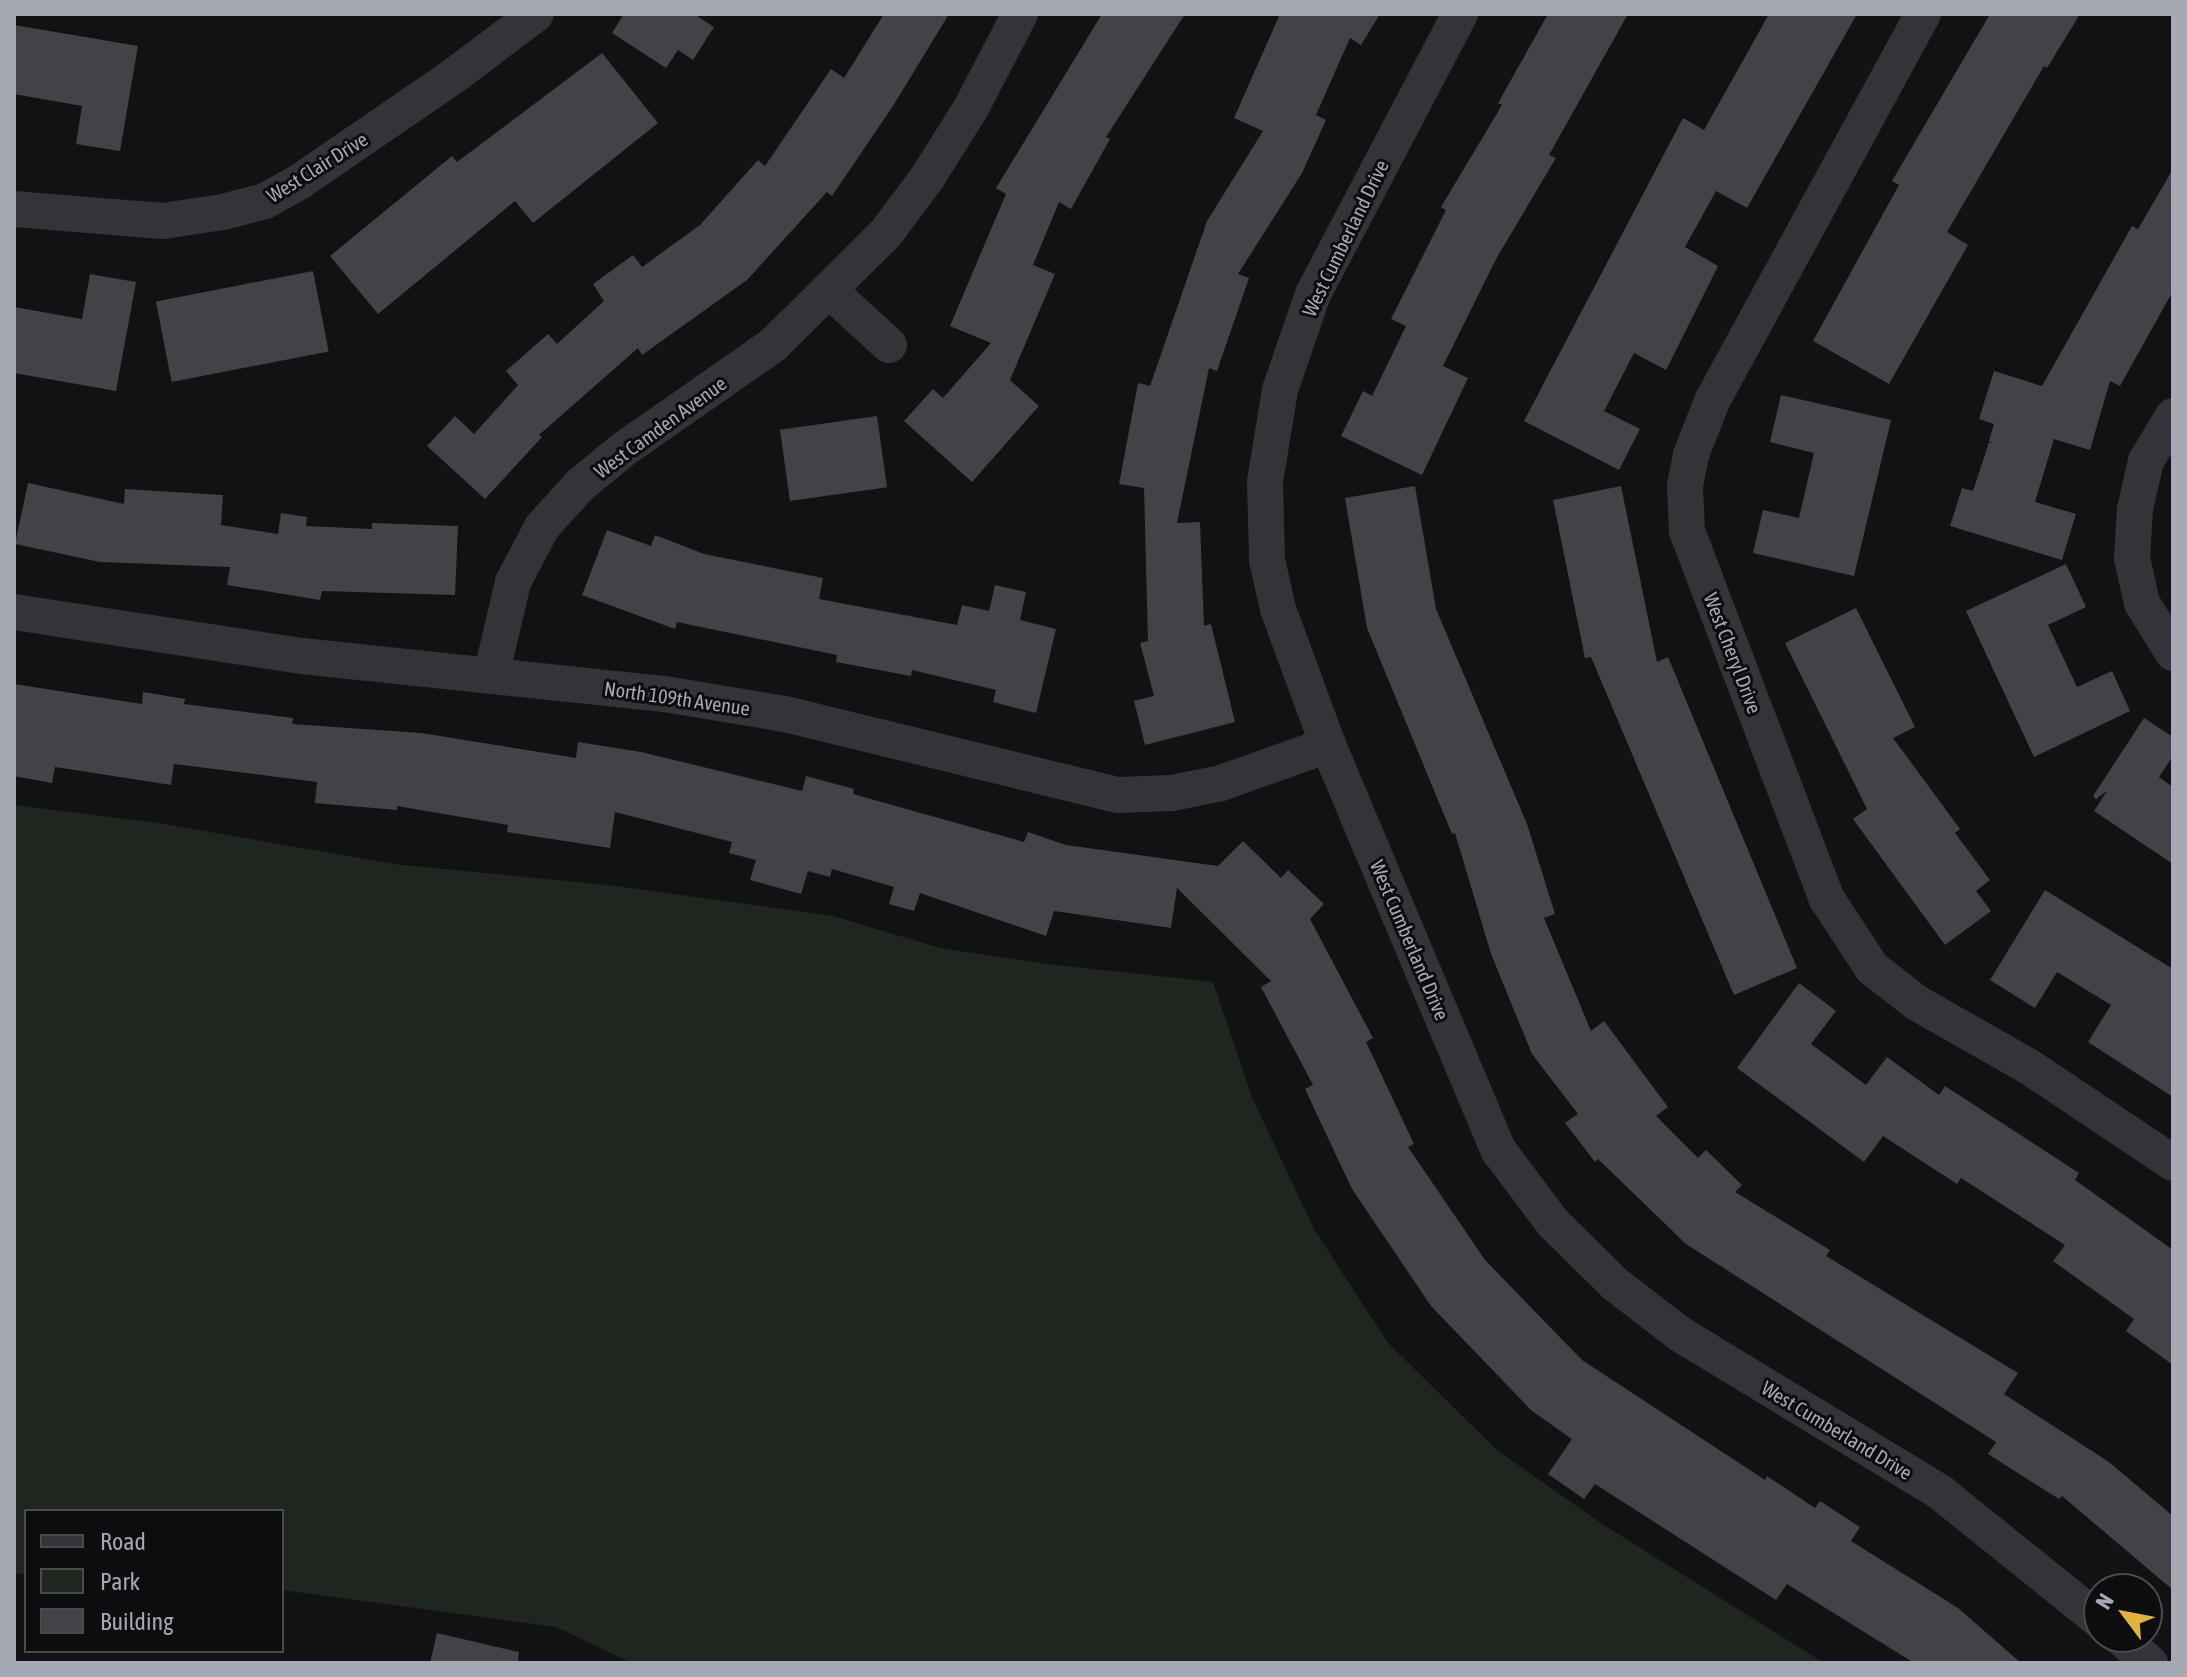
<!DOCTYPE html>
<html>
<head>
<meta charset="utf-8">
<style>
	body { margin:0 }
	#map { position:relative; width:2187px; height:1677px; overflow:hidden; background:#121214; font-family:"Asap Condensed",sans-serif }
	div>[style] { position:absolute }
	.green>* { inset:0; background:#1f2620 }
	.building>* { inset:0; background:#424247; transform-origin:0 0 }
	.street>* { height:36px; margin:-18px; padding:0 18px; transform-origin:18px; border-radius:18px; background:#343438 }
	span { translate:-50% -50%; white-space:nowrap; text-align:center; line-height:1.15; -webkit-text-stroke:6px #0d0d0f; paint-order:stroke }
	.street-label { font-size:20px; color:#a5a9b3 }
	.frame { position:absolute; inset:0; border:16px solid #a5a9b3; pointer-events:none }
	.legend { position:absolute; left:24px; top:1509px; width:260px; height:144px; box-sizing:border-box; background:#0d0d0f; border:2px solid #4a4b51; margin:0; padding:10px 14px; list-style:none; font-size:24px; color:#a5a9b3 }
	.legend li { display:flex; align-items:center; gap:16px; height:40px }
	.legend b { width:40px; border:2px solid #4a4b51 }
	.north { position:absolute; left:2083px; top:1573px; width:80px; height:80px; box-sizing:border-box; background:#0d0d0f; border:2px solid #4a4b51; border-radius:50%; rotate:302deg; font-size:22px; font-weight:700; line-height:32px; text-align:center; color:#a5a9b3 }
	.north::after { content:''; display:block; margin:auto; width:28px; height:36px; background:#e2b33c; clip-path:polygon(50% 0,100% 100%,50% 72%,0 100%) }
</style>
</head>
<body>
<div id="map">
	<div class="green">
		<i style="clip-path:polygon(14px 805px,158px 823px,394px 864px,616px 886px,833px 916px,940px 948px,1047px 964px,1213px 982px,1251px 1095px,1314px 1229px,1388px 1343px,1497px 1450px,1599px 1522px,1824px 1663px,632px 1663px,556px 1627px,282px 1590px,282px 1511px,26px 1511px,26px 1574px,14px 1573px)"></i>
	</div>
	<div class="building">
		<i style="clip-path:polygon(624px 14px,694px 14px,714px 27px,693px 60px,678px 50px,666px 68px,612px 33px)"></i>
		<i style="clip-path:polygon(884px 14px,949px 14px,893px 106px,832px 196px,827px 192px,747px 280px,642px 355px,638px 348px,539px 435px,542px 437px,485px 499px,427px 446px,455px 416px,474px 434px,518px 385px,506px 371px,548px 334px,557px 344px,604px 301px,593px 284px,633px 255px,642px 267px,700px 225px,758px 160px,765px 166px,831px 69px,844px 78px)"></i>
		<i style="clip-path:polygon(1102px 14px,1185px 14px,1106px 137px,1110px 139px,1071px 209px,1059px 202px,1033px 265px,1055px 274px,1010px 380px,1039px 406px,972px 482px,904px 421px,933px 389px,943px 398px,991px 343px,950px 326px,1006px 194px,996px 188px)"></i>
		<i style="clip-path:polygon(1280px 14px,1380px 14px,1361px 45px,1350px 38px,1316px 115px,1326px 120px,1302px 173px,1238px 274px,1249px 278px,1217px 371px,1209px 368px,1177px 523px,1200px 522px,1204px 626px,1211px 624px,1235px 722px,1145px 745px,1134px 701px,1154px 696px,1140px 643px,1148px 641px,1144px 488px,1119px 484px,1138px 383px,1150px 386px,1207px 221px,1263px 131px,1234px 118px)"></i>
		<i style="clip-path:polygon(1548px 14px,1628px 14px,1549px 155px,1556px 158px,1496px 259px,1443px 366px,1468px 378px,1422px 475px,1341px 436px,1363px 391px,1372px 396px,1406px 326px,1391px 319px,1446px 210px,1441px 207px,1502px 105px,1498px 103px)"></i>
		<i style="clip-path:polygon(1769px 14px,1857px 14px,1747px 208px,1716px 191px,1685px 247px,1718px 266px,1666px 370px,1634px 353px,1604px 411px,1640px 429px,1619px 470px,1524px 421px,1683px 118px,1704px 130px)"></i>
		<i style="clip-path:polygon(1990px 14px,2080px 14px,2047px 68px,2044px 66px,1947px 232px,1968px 245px,1889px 384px,1813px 341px,1899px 185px,1892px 181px)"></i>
		<i style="clip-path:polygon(14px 25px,138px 46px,120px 151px,76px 144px,82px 106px,14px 94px)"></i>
		<i style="clip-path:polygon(602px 53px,658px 123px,533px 223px,515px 201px,378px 314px,330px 256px,452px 156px,457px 162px)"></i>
		<i style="clip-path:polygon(2173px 169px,2173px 291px,2120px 386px,2110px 381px,2090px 450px,2054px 439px,2035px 502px,2076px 514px,2062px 560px,1950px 526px,1962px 488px,1973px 491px,1989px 442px,1994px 444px,1989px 441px,1994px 424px,1979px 419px,1994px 371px,2042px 386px,2132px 226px,2138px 229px)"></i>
		<i style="left:313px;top:271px;width:82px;height:160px;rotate:79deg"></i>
		<i style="clip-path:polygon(90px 274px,136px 282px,116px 391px,14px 373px,14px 307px,82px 319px)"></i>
		<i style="clip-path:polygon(1781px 395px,1891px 420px,1854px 576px,1753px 553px,1763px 510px,1799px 518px,1814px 453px,1770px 442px)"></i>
		<i style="left:877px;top:416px;width:72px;height:98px;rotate:82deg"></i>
		<i style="clip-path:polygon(28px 483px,124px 504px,125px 489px,223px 495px,221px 525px,278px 534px,281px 513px,307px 517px,306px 526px,372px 529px,372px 523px,458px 526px,455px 595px,322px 591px,320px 600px,227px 585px,230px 567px,100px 562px,15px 544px)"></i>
		<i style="clip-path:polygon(1415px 486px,1436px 609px,1527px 824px,1555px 914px,1544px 918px,1591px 1031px,1604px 1021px,1668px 1107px,1656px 1116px,1698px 1158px,1706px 1150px,1742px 1185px,1735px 1192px,1830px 1250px,1826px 1256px,2018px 1373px,2004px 1394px,2109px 1462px,2173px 1516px,2173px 1590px,2062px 1496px,2059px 1499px,1988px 1454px,1996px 1442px,1686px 1244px,1598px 1159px,1595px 1162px,1565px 1123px,1578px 1114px,1532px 1054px,1491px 954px,1455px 833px,1452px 834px,1367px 628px,1345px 498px)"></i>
		<i style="clip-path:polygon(1621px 486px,1657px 662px,1668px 657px,1797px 968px,1734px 995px,1591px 657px,1585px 658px,1553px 500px)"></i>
		<i style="clip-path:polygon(607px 530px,651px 546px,655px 535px,704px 554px,823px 578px,819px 599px,957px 625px,962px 605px,989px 611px,995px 585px,1026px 592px,1020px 620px,1056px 629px,1036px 713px,993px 702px,996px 690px,912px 670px,911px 676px,836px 662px,837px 655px,677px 622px,675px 629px,582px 595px)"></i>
		<i style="clip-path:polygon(2066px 564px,2086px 607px,2048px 625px,2077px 687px,2112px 671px,2130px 711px,2034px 757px,1966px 611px)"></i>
		<i style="clip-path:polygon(1856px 608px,1915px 727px,1893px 738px,1960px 829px,1955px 833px,1990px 880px,1976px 891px,1991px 911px,1945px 945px,1853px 819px,1867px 809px,1785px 643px)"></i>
		<i style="clip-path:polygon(14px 684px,142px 704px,143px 692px,185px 699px,184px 704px,293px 718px,292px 724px,421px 733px,576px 758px,578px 742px,641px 752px,802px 791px,806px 776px,854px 789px,853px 794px,1024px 842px,1028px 832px,1066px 845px,1218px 866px,1243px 841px,1281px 878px,1288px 870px,1324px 904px,1310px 919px,1373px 1038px,1366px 1042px,1414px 1144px,1408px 1147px,1485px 1260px,1582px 1360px,1765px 1480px,1767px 1476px,1815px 1508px,1820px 1501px,1860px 1527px,1851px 1541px,1958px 1608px,2021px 1663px,1914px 1663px,1787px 1584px,1776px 1600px,1595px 1484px,1584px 1499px,1548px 1474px,1572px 1439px,1532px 1411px,1431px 1306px,1352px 1189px,1305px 1089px,1313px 1085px,1261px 987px,1271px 981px,1177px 888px,1171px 928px,1054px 911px,1046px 936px,920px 893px,914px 911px,889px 904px,894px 887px,832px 869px,830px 877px,808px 871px,801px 894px,750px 880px,756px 860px,729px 853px,732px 842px,615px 812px,610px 848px,507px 832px,508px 825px,397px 806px,397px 810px,315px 803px,317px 782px,174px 764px,171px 785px,55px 767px,52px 783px,14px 776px)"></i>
		<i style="clip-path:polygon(2144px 718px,2173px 737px,2173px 756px,2159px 777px,2173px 787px,2173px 864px,2094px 811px,2107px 791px,2096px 799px,2093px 796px)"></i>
		<i style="clip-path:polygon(2045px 890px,2173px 969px,2173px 1097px,2088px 1042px,2111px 1005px,2057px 972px,2035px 1008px,1990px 980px)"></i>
		<i style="clip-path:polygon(1799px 983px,1836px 1011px,1811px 1044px,1866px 1085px,1887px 1057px,1939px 1095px,1945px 1086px,2079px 1173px,2075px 1180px,2173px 1250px,2173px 1365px,2126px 1331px,2134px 1319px,2053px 1261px,2065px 1245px,1961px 1178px,1957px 1184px,1883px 1136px,1864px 1162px,1737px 1068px)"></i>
		<i style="clip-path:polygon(437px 1633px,519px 1652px,518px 1663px,430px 1663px)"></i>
	</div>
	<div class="street">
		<i style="left:1460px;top:14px;width:316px;rotate:117.7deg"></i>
		<i style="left:1313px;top:294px;width:102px;rotate:109deg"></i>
		<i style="left:1280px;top:390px;width:93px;rotate:99.3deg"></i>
		<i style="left:1265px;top:482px;width:78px;rotate:88.5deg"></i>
		<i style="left:1267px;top:560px;width:50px;rotate:77.3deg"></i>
		<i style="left:1278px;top:609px;width:145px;rotate:69.8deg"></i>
		<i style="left:1328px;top:745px;width:441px;rotate:67.2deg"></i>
		<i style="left:1499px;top:1151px;width:90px;rotate:53.1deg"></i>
		<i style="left:1553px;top:1223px;width:87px;rotate:44.5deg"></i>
		<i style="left:1615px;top:1284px;width:82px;rotate:37.6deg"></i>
		<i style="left:1680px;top:1334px;width:306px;rotate:31.3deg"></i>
		<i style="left:1941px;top:1493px;width:203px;rotate:38.8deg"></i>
		<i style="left:1923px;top:14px;width:441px;rotate:118.6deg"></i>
		<i style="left:1712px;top:401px;width:58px;rotate:111.3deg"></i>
		<i style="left:1691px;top:455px;width:32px;rotate:101deg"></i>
		<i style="left:1685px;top:486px;width:45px;rotate:87.5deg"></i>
		<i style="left:1687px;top:531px;width:394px;rotate:69.2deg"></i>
		<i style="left:1827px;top:899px;width:82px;rotate:56.9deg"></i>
		<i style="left:1872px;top:968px;width:57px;rotate:37.9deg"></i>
		<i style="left:1917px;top:1003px;width:128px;rotate:29.6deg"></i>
		<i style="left:2028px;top:1066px;width:174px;rotate:33.8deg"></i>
		<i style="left:14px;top:209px;width:149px;rotate:4.6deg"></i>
		<i style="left:163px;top:221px;width:61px;rotate:-8.5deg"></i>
		<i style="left:223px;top:212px;width:43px;rotate:-14.7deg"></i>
		<i style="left:265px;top:201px;width:39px;rotate:-29deg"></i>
		<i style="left:299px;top:182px;width:189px;rotate:-34.4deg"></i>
		<i style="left:455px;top:75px;width:101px;rotate:-37deg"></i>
		<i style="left:830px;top:291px;width:80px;rotate:42.5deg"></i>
		<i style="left:2173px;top:416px;width:52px;rotate:121deg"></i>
		<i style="left:2146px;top:461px;width:49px;rotate:102.9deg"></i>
		<i style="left:2135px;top:509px;width:49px;rotate:93.5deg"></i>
		<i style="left:2132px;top:558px;width:46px;rotate:77.5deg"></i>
		<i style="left:2142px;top:603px;width:59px;rotate:58.2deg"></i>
		<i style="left:14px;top:612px;width:291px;rotate:8.7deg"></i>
		<i style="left:302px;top:656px;width:365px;rotate:6deg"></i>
		<i style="left:665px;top:694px;width:122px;rotate:9.5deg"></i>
		<i style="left:785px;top:714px;width:343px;rotate:13.7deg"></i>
		<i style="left:1118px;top:795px;width:54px;rotate:-2.1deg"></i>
		<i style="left:1172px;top:793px;width:50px;rotate:-11.5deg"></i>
		<i style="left:1221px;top:783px;width:114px;rotate:-19.6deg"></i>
		<i style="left:491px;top:676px;width:97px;rotate:-76.8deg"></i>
		<i style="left:513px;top:582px;width:62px;rotate:-62.2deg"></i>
		<i style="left:542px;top:527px;width:57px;rotate:-47.9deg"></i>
		<i style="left:580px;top:485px;width:57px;rotate:-39.3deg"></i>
		<i style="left:624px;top:449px;width:182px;rotate:-34.9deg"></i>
		<i style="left:773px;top:345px;width:159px;rotate:-44.7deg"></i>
		<i style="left:886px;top:233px;width:69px;rotate:-53.3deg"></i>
		<i style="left:927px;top:178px;width:83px;rotate:-57.8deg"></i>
		<i style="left:971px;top:108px;width:106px;rotate:-62.5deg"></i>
		<i style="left:2120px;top:1637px;width:40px;rotate:41deg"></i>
	</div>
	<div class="street-label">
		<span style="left:317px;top:167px;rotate:-32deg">West Clair Drive</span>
		<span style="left:1345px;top:238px;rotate:-64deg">West Cumberland Drive</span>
		<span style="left:660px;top:427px;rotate:-36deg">West Camden Avenue</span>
		<span style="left:1733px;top:653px;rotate:69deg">West Cheryl Drive</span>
		<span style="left:677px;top:698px;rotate:8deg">North 109th Avenue</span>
		<span style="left:1410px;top:940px;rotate:67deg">West Cumberland Drive</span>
		<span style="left:1837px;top:1430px;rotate:31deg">West Cumberland Drive</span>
	</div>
	<div class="frame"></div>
	<ul class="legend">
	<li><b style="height:10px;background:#343438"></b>Road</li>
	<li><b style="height:22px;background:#1f2620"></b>Park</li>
	<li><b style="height:22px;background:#424247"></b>Building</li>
	</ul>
	<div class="north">N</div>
</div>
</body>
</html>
